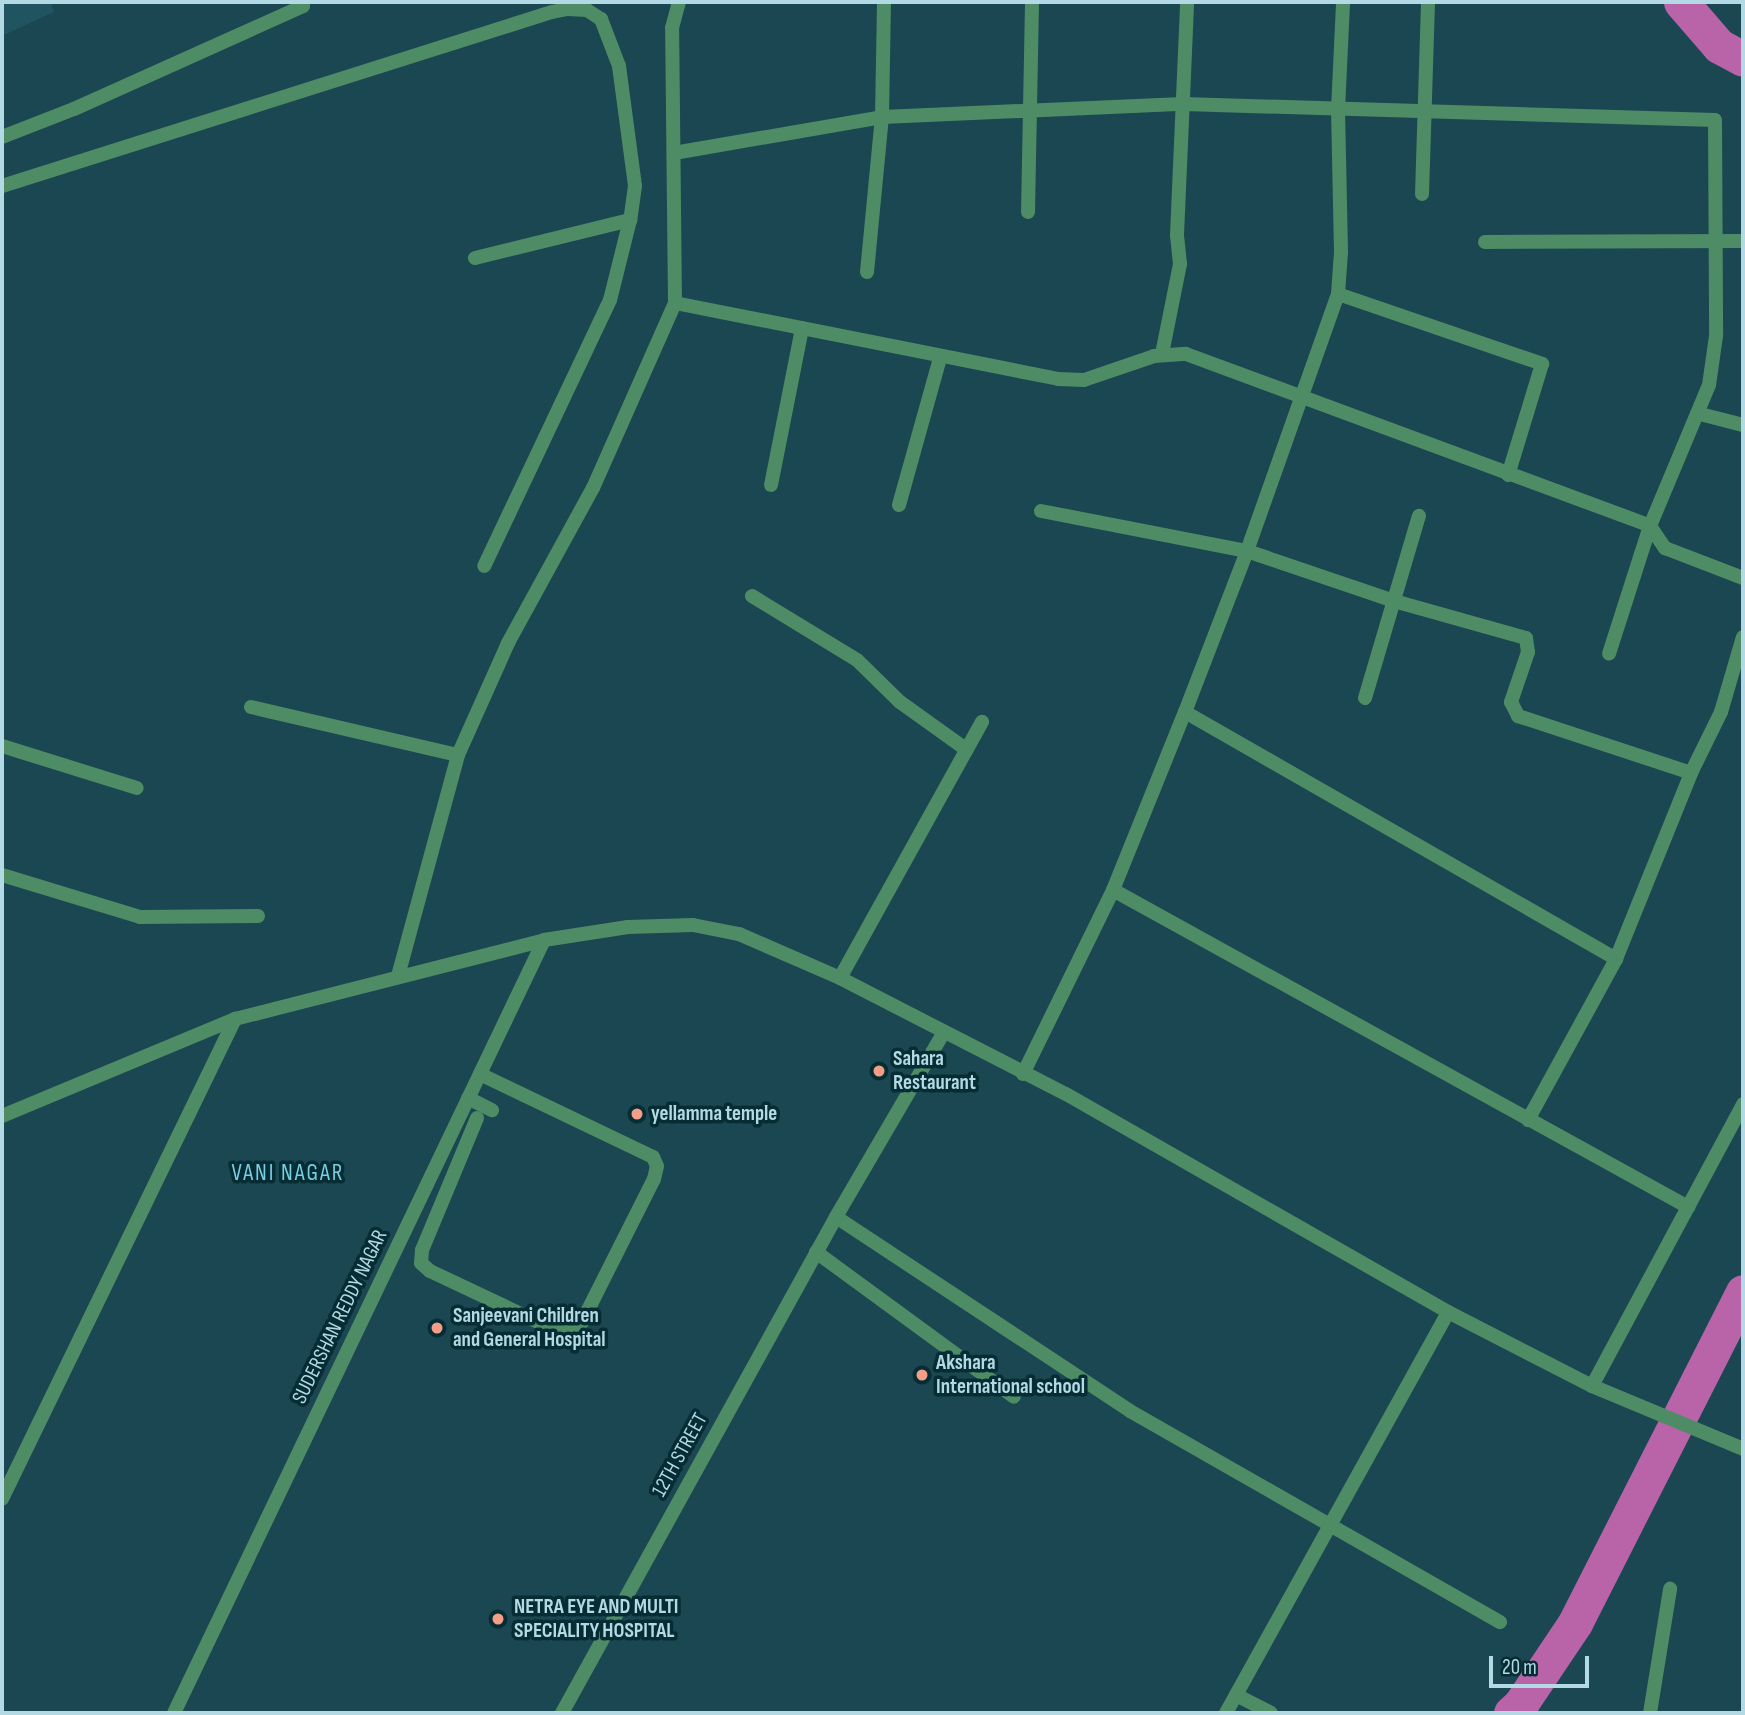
<!DOCTYPE html>
<html>
<head>
<meta charset="utf-8">
<style>
	body { margin:0 }
	#map { position:relative; width:1745px; height:1715px; overflow:hidden; background:#1a4751; font-family:"Sofia Sans Condensed",sans-serif }
	div>[style] { position:absolute }
	.built>* { inset:0; background:#1f5460 }
	.canal>* { height:35px; margin:-17.5px; padding:0 17.5px; transform-origin:17.5px; border-radius:17.5px; background:#b964a8 }
	.lane>* { height:14px; margin:-7px; padding:0 7px; transform-origin:7px; border-radius:7px; background:#4d8c65 }
	.street>* { height:14px; margin:-7px; padding:0 7px; transform-origin:7px; border-radius:7px; background:#4d8c65 }
	.dots>* { width:19px; height:19px; translate:-50% -50%; box-sizing:border-box; border:4px solid #062c34; border-radius:50% }
	span { translate:-50% -50%; white-space:nowrap; text-align:center; line-height:1.15; -webkit-text-stroke:7px #062c34; paint-order:stroke }
	.poi-label { font-size:21px; color:#b3dae4; font-weight:700 }
	.left { translate:0 -50%; text-align:left }
	.street-label { font-size:21px; color:#b3dae4 }
	.neighbourhood-label { font-size:23px; color:#7acee2; letter-spacing:2px }
	.frame { position:absolute; inset:0; border:4px solid #b3dae4; pointer-events:none }
	.scale { position:absolute; left:1489px; top:1656px; width:100px; height:32px; box-sizing:border-box; border:4px solid #b3dae4; border-top:0; padding-left:9px; font-size:21px; line-height:24px; white-space:nowrap; color:#b3dae4; -webkit-text-stroke:5px #062c34; paint-order:stroke }
</style>
</head>
<body>
<div id="map">
	<div class="built">
		<i style="clip-path:polygon(2px 2px,51px 2px,54px 12px,2px 36px)"></i>
	</div>
	<div class="canal">
		<i style="left:1681px;top:2px;width:58px;rotate:49.2deg"></i>
		<i style="left:1719px;top:46px;width:27px;rotate:28deg"></i>
		<i style="left:1511px;top:1713px;width:12px;rotate:-42deg"></i>
		<i style="left:1520px;top:1705px;width:99px;rotate:-56.1deg"></i>
		<i style="left:1575px;top:1623px;width:371px;rotate:-63.1deg"></i>
	</div>
	<div class="lane">
		<i style="left:2px;top:137px;width:77px;rotate:-21.3deg"></i>
		<i style="left:74px;top:109px;width:251px;rotate:-24.2deg"></i>
		<i style="left:303px;top:6px;width:4px;rotate:-104deg"></i>
		<i style="left:2px;top:186px;width:577px;rotate:-17.56deg"></i>
		<i style="left:552px;top:12px;width:16px;rotate:-11deg"></i>
		<i style="left:568px;top:9px;width:19px;rotate:3deg"></i>
		<i style="left:587px;top:10px;width:17px;rotate:33deg"></i>
		<i style="left:601px;top:19px;width:50px;rotate:69deg"></i>
		<i style="left:619px;top:66px;width:121px;rotate:82.4deg"></i>
		<i style="left:635px;top:186px;width:34px;rotate:98deg"></i>
		<i style="left:630px;top:220px;width:82px;rotate:104deg"></i>
		<i style="left:610px;top:300px;width:294px;rotate:115.3deg"></i>
		<i style="left:475px;top:258px;width:160px;rotate:-13.8deg"></i>
		<i style="left:752px;top:596px;width:123px;rotate:31.4deg"></i>
		<i style="left:857px;top:660px;width:60px;rotate:44.3deg"></i>
		<i style="left:900px;top:702px;width:82px;rotate:35.6deg"></i>
		<i style="left:2px;top:746px;width:141px;rotate:17.3deg"></i>
		<i style="left:816px;top:1252px;width:245px;rotate:36.2deg"></i>
	</div>
	<div class="street">
		<i style="left:674px;top:153px;width:211px;rotate:-9.8deg"></i>
		<i style="left:882px;top:117px;width:301px;rotate:-2.5deg"></i>
		<i style="left:1183px;top:104px;width:532px;rotate:1.72deg"></i>
		<i style="left:1715px;top:120px;width:216px;rotate:89.7deg"></i>
		<i style="left:1716px;top:336px;width:49px;rotate:98.1deg"></i>
		<i style="left:1709px;top:385px;width:153px;rotate:112.7deg"></i>
		<i style="left:1650px;top:526px;width:134px;rotate:107.8deg"></i>
		<i style="left:1422px;top:194px;width:192px;rotate:-88.2deg"></i>
		<i style="left:1028px;top:212px;width:210px;rotate:-88.9deg"></i>
		<i style="left:1485px;top:242px;width:258px;rotate:-0.2deg"></i>
		<i style="left:867px;top:272px;width:156px;rotate:-84.5deg"></i>
		<i style="left:882px;top:117px;width:115px;rotate:-89deg"></i>
		<i style="left:1338px;top:294px;width:216px;rotate:18.9deg"></i>
		<i style="left:1542px;top:364px;width:116px;rotate:107deg"></i>
		<i style="left:675px;top:303px;width:390px;rotate:11.2deg"></i>
		<i style="left:1058px;top:379px;width:26px;rotate:2deg"></i>
		<i style="left:1084px;top:380px;width:74px;rotate:-18.9deg"></i>
		<i style="left:1154px;top:356px;width:32px;rotate:-4deg"></i>
		<i style="left:1186px;top:354px;width:495px;rotate:20.3deg"></i>
		<i style="left:1650px;top:526px;width:27px;rotate:56deg"></i>
		<i style="left:1665px;top:548px;width:84px;rotate:21deg"></i>
		<i style="left:1162px;top:354px;width:92px;rotate:-78.7deg"></i>
		<i style="left:1180px;top:264px;width:29px;rotate:-96deg"></i>
		<i style="left:1177px;top:235px;width:233px;rotate:-87.5deg"></i>
		<i style="left:1700px;top:414px;width:44px;rotate:14.3deg"></i>
		<i style="left:771px;top:485px;width:160px;rotate:-78.8deg"></i>
		<i style="left:899px;top:505px;width:153px;rotate:-74.4deg"></i>
		<i style="left:1041px;top:511px;width:210px;rotate:11deg"></i>
		<i style="left:1247px;top:551px;width:155px;rotate:18.8deg"></i>
		<i style="left:1394px;top:601px;width:137px;rotate:15.7deg"></i>
		<i style="left:1526px;top:638px;width:14px;rotate:82deg"></i>
		<i style="left:1528px;top:652px;width:53px;rotate:108.8deg"></i>
		<i style="left:1511px;top:702px;width:16px;rotate:63deg"></i>
		<i style="left:1518px;top:716px;width:182px;rotate:18.2deg"></i>
		<i style="left:1365px;top:698px;width:190px;rotate:-73.5deg"></i>
		<i style="left:251px;top:707px;width:212px;rotate:13.1deg"></i>
		<i style="left:1185px;top:712px;width:497px;rotate:29.8deg"></i>
		<i style="left:2px;top:875px;width:144px;rotate:16.9deg"></i>
		<i style="left:140px;top:917px;width:118px;rotate:-0.5deg"></i>
		<i style="left:1113px;top:890px;width:657px;rotate:28.87deg"></i>
		<i style="left:398px;top:976px;width:229px;rotate:-74.8deg"></i>
		<i style="left:458px;top:755px;width:123px;rotate:-65.9deg"></i>
		<i style="left:508px;top:643px;width:177px;rotate:-61.3deg"></i>
		<i style="left:593px;top:488px;width:202px;rotate:-66.1deg"></i>
		<i style="left:675px;top:303px;width:275px;rotate:-90.6deg"></i>
		<i style="left:672px;top:28px;width:27px;rotate:-75deg"></i>
		<i style="left:840px;top:978px;width:293px;rotate:-61deg"></i>
		<i style="left:944px;top:1032px;width:214px;rotate:120.3deg"></i>
		<i style="left:836px;top:1217px;width:352px;rotate:33.4deg"></i>
		<i style="left:1130px;top:1411px;width:426px;rotate:29.7deg"></i>
		<i style="left:1023px;top:1074px;width:205px;rotate:-63.9deg"></i>
		<i style="left:1113px;top:890px;width:192px;rotate:-68deg"></i>
		<i style="left:1185px;top:712px;width:173px;rotate:-68.9deg"></i>
		<i style="left:1247px;top:551px;width:273px;rotate:-70.5deg"></i>
		<i style="left:1338px;top:294px;width:42px;rotate:-85.9deg"></i>
		<i style="left:1341px;top:252px;width:142px;rotate:-91.2deg"></i>
		<i style="left:1338px;top:110px;width:108px;rotate:-87.3deg"></i>
		<i style="left:468px;top:1098px;width:27px;rotate:27deg"></i>
		<i style="left:2px;top:1116px;width:252px;rotate:-22.6deg"></i>
		<i style="left:235px;top:1019px;width:319px;rotate:-14.3deg"></i>
		<i style="left:544px;top:940px;width:85px;rotate:-8.8deg"></i>
		<i style="left:628px;top:927px;width:65px;rotate:-1.8deg"></i>
		<i style="left:693px;top:925px;width:47px;rotate:11.1deg"></i>
		<i style="left:739px;top:934px;width:110px;rotate:23.5deg"></i>
		<i style="left:840px;top:978px;width:254px;rotate:27.2deg"></i>
		<i style="left:1066px;top:1094px;width:440px;rotate:29.7deg"></i>
		<i style="left:1448px;top:1312px;width:162px;rotate:27.2deg"></i>
		<i style="left:1592px;top:1386px;width:164px;rotate:22.6deg"></i>
		<i style="left:477px;top:1118px;width:143px;rotate:112.6deg"></i>
		<i style="left:422px;top:1250px;width:13px;rotate:94deg"></i>
		<i style="left:421px;top:1263px;width:12px;rotate:42deg"></i>
		<i style="left:430px;top:1271px;width:143px;rotate:25.3deg"></i>
		<i style="left:559px;top:1332px;width:12px"></i>
		<i style="left:571px;top:1332px;width:15px;rotate:-42deg"></i>
		<i style="left:582px;top:1322px;width:160px;rotate:-63.3deg"></i>
		<i style="left:654px;top:1179px;width:13px;rotate:-77deg"></i>
		<i style="left:657px;top:1166px;width:10px;rotate:-114deg"></i>
		<i style="left:653px;top:1157px;width:192px;rotate:-154.4deg"></i>
		<i style="left:1528px;top:1120px;width:183px;rotate:-61.3deg"></i>
		<i style="left:1616px;top:959px;width:201px;rotate:-68deg"></i>
		<i style="left:1691px;top:773px;width:68px;rotate:-63.8deg"></i>
		<i style="left:1721px;top:712px;width:78px;rotate:-73.7deg"></i>
		<i style="left:1592px;top:1386px;width:320px;rotate:-61.8deg"></i>
		<i style="left:2px;top:1499px;width:534px;rotate:-64.11deg"></i>
		<i style="left:1236px;top:1695px;width:39px;rotate:27deg"></i>
		<i style="left:174px;top:1713px;width:857px;rotate:-64.42deg"></i>
		<i style="left:562px;top:1713px;width:567px;rotate:-61.08deg"></i>
		<i style="left:1226px;top:1713px;width:458px;rotate:-61deg"></i>
		<i style="left:1650px;top:1713px;width:126px;rotate:-80.8deg"></i>
	</div>
	<div class="dots">
		<i style="left:879px;top:1071px;background:#f49e88"></i>
		<i style="left:637px;top:1114px;background:#f49e88"></i>
		<i style="left:437px;top:1328px;background:#f49e88"></i>
		<i style="left:922px;top:1375px;background:#f49e88"></i>
		<i style="left:498px;top:1619px;background:#f49e88"></i>
	</div>
	<div class="poi-label">
		<span class="left" style="left:893px;top:1071px">Sahara<br>Restaurant</span>
		<span class="left" style="left:651px;top:1114px">yellamma temple</span>
		<span class="left" style="left:453px;top:1328px">Sanjeevani Children<br>and General Hospital</span>
		<span class="left" style="left:936px;top:1375px">Akshara<br>International school</span>
		<span class="left" style="left:514px;top:1619px">NETRA EYE AND MULTI<br>SPECIALITY HOSPITAL</span>
	</div>
	<div class="street-label">
		<span style="left:340px;top:1317px;rotate:-64deg">SUDERSHAN REDDY NAGAR</span>
		<span style="left:680px;top:1455px;rotate:-61deg">12TH STREET</span>
	</div>
	<div class="neighbourhood-label">
		<span style="left:288px;top:1173px">VANI NAGAR</span>
	</div>
	<div class="frame"></div>
	<div class="scale">20 m</div>
</div>
</body>
</html>
